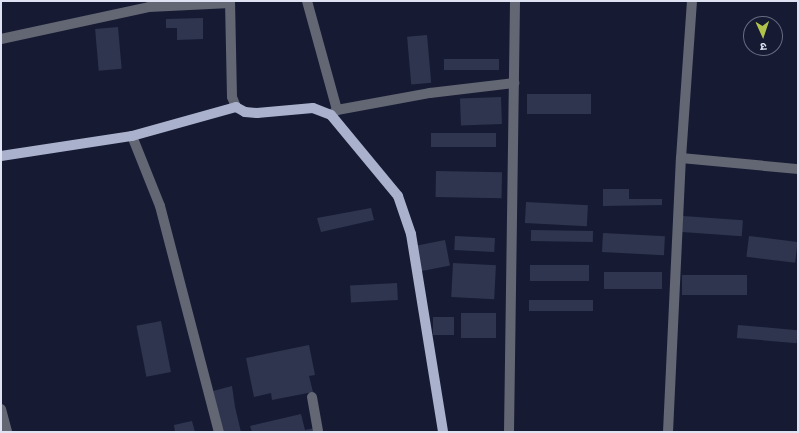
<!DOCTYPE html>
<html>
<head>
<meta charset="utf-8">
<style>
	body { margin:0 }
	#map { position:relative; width:799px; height:433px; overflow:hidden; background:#161b33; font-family:"Noto Sans","Noto Sans Devanagari",sans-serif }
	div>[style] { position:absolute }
	.building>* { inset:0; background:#2f354f; transform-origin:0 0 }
	.minor>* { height:10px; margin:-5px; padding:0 5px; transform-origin:5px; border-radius:5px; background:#636673 }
	.major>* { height:10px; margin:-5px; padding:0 5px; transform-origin:5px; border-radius:5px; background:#aab1cc }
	span { translate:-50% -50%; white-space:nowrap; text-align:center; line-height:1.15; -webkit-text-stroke:3px #161b33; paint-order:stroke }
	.frame { position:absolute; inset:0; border:2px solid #dee2f3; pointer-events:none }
	.north { position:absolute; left:743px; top:16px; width:40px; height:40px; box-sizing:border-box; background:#161b33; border:1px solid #666b80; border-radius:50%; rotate:177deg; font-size:11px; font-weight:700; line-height:16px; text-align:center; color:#dee2f3 }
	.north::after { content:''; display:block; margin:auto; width:14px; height:18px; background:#b2c34c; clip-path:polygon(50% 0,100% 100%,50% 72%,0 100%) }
</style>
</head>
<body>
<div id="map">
	<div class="building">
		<i style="clip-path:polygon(203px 18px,203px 39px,177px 40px,177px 28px,166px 28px,166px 19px)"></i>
		<i style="left:118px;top:27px;width:42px;height:23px;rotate:85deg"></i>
		<i style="left:427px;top:35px;width:48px;height:20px;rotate:85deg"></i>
		<i style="left:444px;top:59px;width:55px;height:11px"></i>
		<i style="left:591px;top:94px;width:20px;height:64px;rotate:90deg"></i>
		<i style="left:501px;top:97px;width:27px;height:41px;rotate:88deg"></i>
		<i style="left:496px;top:133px;width:14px;height:65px;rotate:90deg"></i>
		<i style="left:436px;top:171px;width:66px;height:26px;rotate:1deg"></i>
		<i style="clip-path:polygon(603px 189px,629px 189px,629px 199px,662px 199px,662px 205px,603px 206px)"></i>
		<i style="left:526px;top:202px;width:62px;height:21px;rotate:3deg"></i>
		<i style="clip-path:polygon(371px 208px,374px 220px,321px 232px,317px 218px)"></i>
		<i style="left:683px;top:216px;width:60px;height:16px;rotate:4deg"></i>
		<i style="left:531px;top:230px;width:62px;height:11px;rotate:1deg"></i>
		<i style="left:603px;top:233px;width:62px;height:19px;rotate:3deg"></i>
		<i style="left:455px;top:236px;width:40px;height:14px;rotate:3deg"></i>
		<i style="left:749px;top:236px;width:49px;height:21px;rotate:7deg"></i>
		<i style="left:445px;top:240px;width:26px;height:31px;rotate:79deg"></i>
		<i style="left:453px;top:263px;width:43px;height:34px;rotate:3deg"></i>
		<i style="left:530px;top:265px;width:59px;height:16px"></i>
		<i style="left:662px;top:272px;width:17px;height:58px;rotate:90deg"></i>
		<i style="left:682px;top:275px;width:65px;height:20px"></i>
		<i style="left:397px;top:283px;width:17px;height:47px;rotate:87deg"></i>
		<i style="left:593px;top:300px;width:11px;height:64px;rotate:90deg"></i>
		<i style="left:461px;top:313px;width:35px;height:25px"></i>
		<i style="left:433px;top:317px;width:21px;height:18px"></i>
		<i style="left:161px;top:321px;width:52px;height:25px;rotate:79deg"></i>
		<i style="left:738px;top:325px;width:60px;height:13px;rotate:5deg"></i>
		<i style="clip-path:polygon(309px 345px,315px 375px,309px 376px,313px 392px,272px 400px,271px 393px,254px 397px,246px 358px)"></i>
		<i style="clip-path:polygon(232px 386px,235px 407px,241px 432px,223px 432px,213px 391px)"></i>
		<i style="clip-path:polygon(301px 414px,305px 430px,319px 427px,320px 432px,252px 432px,250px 426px)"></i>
		<i style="clip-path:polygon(192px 421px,195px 432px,175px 432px,174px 425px)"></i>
	</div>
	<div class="minor">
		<i style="left:230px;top:1px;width:96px;rotate:88.8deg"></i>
		<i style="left:232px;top:97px;width:11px;rotate:68deg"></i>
		<i style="left:307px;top:1px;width:113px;rotate:74.6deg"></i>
		<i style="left:1px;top:39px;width:151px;rotate:-12.2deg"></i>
		<i style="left:149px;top:7px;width:81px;rotate:-2.8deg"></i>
		<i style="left:331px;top:115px;width:8px;rotate:-40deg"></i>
		<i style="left:337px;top:110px;width:95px;rotate:-10.4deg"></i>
		<i style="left:430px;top:93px;width:85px;rotate:-6.8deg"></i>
		<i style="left:132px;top:136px;width:75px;rotate:68.2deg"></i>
		<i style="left:160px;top:206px;width:234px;rotate:75.4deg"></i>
		<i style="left:681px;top:158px;width:118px;rotate:5.4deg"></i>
		<i style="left:312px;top:397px;width:36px;rotate:80deg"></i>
		<i style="left:1px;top:409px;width:24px;rotate:75deg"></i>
		<i style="left:509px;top:432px;width:431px;rotate:-89.2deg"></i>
		<i style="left:668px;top:432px;width:274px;rotate:-87.3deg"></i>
		<i style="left:681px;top:158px;width:157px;rotate:-86deg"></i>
	</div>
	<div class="major">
		<i style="left:1px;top:156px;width:133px;rotate:-8.7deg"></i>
		<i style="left:132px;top:136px;width:108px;rotate:-15.6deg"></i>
		<i style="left:236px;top:107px;width:10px;rotate:29deg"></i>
		<i style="left:245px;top:112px;width:12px;rotate:5deg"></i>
		<i style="left:257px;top:113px;width:56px;rotate:-5.1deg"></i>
		<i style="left:313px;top:108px;width:19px;rotate:21deg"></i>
		<i style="left:331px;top:115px;width:105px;rotate:50.4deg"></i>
		<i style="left:398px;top:196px;width:40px;rotate:71.1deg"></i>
		<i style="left:411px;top:234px;width:201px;rotate:80.8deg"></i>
	</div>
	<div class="frame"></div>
	<div class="north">उ</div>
</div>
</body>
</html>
